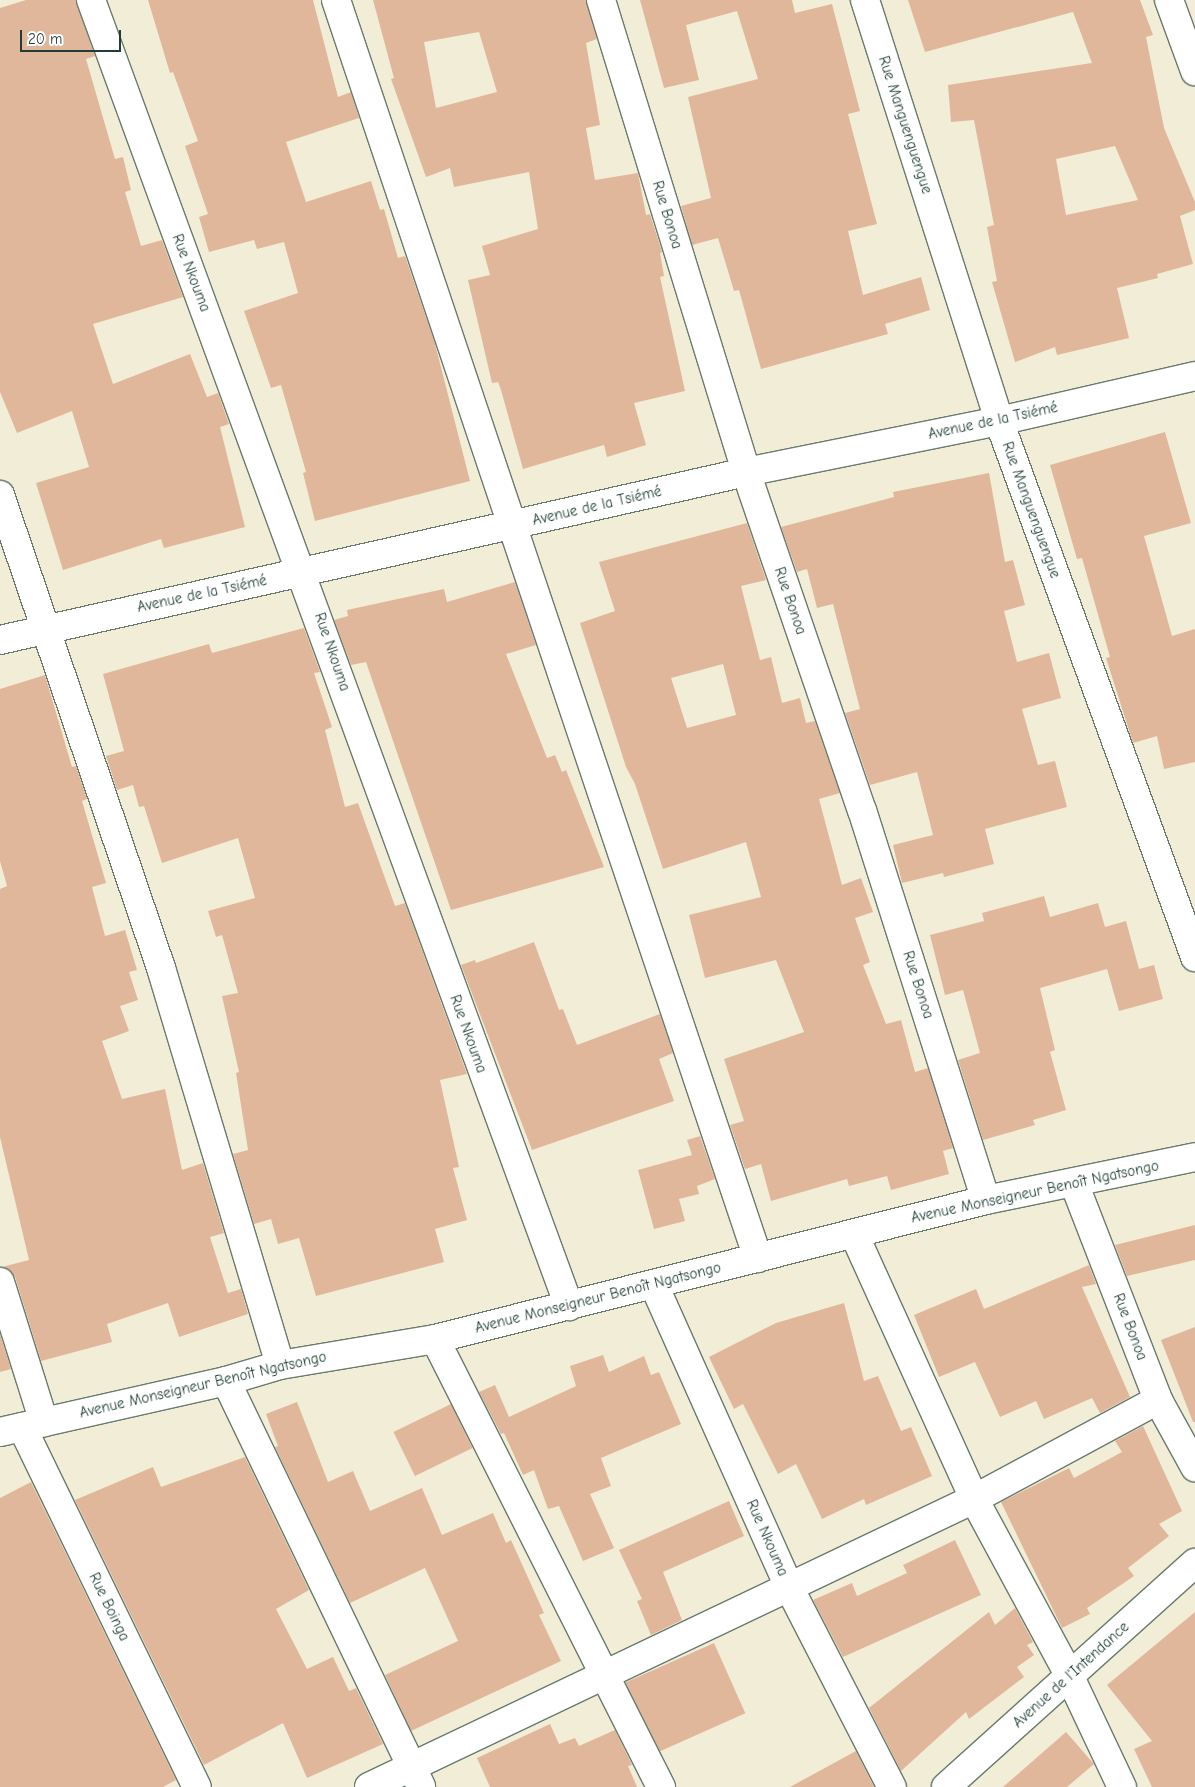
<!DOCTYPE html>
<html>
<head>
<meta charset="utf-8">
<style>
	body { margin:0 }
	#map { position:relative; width:1195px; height:1787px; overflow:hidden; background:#f1edd7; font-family:"Comic Neue",sans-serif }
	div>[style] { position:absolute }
	.building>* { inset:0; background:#e1b79b; transform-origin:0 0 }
	.roads { filter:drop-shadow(1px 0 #687b6d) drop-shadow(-1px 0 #687b6d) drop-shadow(0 1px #687b6d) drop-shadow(0 -1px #687b6d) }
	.minor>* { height:28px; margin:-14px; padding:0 14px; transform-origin:14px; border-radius:14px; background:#fff }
	.major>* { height:28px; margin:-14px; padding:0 14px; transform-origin:14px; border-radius:14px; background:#fff }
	span { translate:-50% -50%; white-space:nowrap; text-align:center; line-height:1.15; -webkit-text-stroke:4px #fff; paint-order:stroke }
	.street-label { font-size:15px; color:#1f3d34 }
	.scale { position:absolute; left:20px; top:30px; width:101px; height:22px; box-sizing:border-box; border:2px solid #1f3d34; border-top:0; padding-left:6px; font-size:15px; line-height:18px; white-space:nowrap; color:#1f3d34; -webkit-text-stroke:4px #fff; paint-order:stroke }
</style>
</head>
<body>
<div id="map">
	<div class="building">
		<i style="clip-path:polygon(26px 0,76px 0,95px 56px,86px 59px,115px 159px,123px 157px,131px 190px,125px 192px,141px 246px,162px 240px,183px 297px,93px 324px,113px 384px,190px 354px,207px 397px,218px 393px,229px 424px,220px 427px,245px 527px,164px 548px,161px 539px,63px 570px,36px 483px,89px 467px,72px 411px,17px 433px,0 392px,0 8px)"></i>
		<i style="clip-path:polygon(148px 0,313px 0,338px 97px,351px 92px,359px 118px,286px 142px,306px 202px,371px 181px,380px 210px,384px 209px,398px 258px,405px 256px,434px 340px,470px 481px,315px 521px,303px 473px,306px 472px,281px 385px,271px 388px,244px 311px,298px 293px,284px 242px,257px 249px,254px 240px,209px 252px,199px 217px,208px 214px,185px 146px,198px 141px,173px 72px,170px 73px)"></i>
		<i style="clip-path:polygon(evenodd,373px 0,586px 0,597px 39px,586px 43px,600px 125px,586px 128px,595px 180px,638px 173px,646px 215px,650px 214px,662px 252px,660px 253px,664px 276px,660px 277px,685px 391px,634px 403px,646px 445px,607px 457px,604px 445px,523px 469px,501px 390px,498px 382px,492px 383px,468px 280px,490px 275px,482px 246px,538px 229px,529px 172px,454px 187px,450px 168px,426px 177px,391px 79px,394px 78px,373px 0,479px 32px,497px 92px,436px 108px,424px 42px,479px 32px)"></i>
		<i style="clip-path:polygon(640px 0,792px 0,795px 13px,832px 4px,860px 111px,848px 114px,877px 224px,848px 231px,863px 295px,921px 277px,930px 310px,885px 324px,888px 334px,761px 369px,739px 290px,734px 291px,718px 238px,692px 245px,681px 206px,711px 198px,688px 97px,758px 79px,737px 11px,686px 25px,699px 80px,664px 88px)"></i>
		<i style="clip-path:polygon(evenodd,908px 0,1140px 0,1153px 35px,1146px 37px,1164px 128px,1195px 202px,1195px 210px,1180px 216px,1193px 264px,1157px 274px,1158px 278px,1117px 288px,1129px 338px,1057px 355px,1055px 347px,1015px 362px,992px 282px,997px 281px,987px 227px,994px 225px,974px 120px,951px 122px,948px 85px,1092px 63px,1073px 12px,925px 52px,908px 0,1115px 146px,1138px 200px,1066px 215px,1056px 159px,1115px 146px)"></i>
		<i style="clip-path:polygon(1165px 432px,1191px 523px,1144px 536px,1172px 636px,1195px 629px,1195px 762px,1164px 769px,1157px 736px,1133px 743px,1106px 658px,1110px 657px,1082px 558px,1077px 559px,1050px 465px)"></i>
		<i style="clip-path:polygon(989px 473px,1005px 562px,1013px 560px,1025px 605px,1004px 611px,1017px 662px,1049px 653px,1061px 698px,1022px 709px,1038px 765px,1055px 761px,1067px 807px,985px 829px,994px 864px,944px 877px,943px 873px,902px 883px,893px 845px,933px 835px,917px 772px,870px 785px,845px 713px,860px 709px,833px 604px,817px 608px,807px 569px,797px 572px,781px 527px,894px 497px,893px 492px)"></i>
		<i style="clip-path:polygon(evenodd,747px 523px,766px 580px,741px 586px,760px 660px,771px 657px,782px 703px,800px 698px,806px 723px,815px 721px,840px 793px,819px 799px,842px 885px,861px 878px,873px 912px,855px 918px,870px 962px,863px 965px,886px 1024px,901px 1020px,915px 1072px,928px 1068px,953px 1148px,943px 1151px,949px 1174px,891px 1190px,887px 1176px,849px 1186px,847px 1179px,771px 1201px,761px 1164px,745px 1169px,730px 1125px,744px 1121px,724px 1059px,804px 1032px,776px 960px,705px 978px,689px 915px,761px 897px,746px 842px,663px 869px,635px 784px,626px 767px,580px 623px,615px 611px,599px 562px,747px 523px,723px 664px,736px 715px,687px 728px,671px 678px,723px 664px)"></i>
		<i style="clip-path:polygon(515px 582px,536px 645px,506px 654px,547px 758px,555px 755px,562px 772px,566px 770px,604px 867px,451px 910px,366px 662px,351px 665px,334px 620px,348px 616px,347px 610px,444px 589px,447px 602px)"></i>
		<i style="clip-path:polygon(304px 628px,320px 672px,314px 673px,332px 727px,325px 730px,345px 807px,358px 803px,395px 906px,405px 903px,467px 1074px,440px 1080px,459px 1167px,453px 1168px,467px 1220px,435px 1229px,444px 1262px,316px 1296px,299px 1238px,278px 1244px,271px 1219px,254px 1224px,233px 1154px,248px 1150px,236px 1073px,239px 1072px,222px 996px,238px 993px,222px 935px,216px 937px,208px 911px,255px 898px,238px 838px,162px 863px,144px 806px,139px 807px,133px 785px,117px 790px,106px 756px,124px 751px,103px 674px,209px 644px,212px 653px)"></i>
		<i style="clip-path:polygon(45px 675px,72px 767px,76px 766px,87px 799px,82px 801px,106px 883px,92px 887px,105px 936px,125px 930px,137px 970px,129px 972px,138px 1000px,120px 1006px,129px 1031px,102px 1041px,122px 1099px,165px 1089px,182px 1170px,203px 1163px,224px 1233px,210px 1237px,228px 1293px,241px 1289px,248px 1314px,179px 1337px,168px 1303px,107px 1324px,112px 1342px,41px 1361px,15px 1277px,2px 1267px,29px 1260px,0 1137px,0 889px,7px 886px,0 861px,0 689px)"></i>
		<i style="clip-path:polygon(1044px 896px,1050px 917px,1098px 903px,1105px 927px,1126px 921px,1139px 969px,1154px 965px,1163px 999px,1119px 1011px,1107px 969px,1040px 988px,1055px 1050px,1050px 1052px,1066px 1110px,1033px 1120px,1035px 1125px,983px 1140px,958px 1060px,980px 1053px,963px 990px,945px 995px,930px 935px,984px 921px,982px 913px)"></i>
		<i style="clip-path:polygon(534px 942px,559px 1010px,563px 1009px,577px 1045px,660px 1014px,673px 1053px,659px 1059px,674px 1101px,532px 1150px,461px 965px,475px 960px,476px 963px)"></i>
		<i style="clip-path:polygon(700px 1136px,715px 1179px,697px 1186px,699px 1194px,679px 1199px,685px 1221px,654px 1229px,638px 1170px,692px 1155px,687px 1140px)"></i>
		<i style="clip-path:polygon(1195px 1225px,1195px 1260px,1127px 1276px,1115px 1245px)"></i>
		<i style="clip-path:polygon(1089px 1265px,1096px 1284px,1082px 1287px,1130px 1397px,1100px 1413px,1092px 1398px,1044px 1419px,1036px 1401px,1000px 1417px,975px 1362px,939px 1377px,914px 1315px,976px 1289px,984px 1309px)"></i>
		<i style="clip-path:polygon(844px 1303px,864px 1381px,878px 1376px,901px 1431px,911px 1427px,932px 1476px,866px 1505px,864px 1499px,822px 1519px,796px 1464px,778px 1474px,743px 1404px,734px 1409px,709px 1357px,776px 1323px)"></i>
		<i style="clip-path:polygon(1195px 1327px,1195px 1422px,1193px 1422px,1161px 1340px)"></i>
		<i style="clip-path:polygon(0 1334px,11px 1369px,0 1372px)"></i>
		<i style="clip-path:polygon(603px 1355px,609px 1372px,644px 1356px,651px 1375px,659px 1372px,681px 1424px,601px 1458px,611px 1486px,590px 1494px,614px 1548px,583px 1561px,559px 1506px,548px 1509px,534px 1470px,523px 1475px,504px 1433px,501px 1434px,479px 1392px,495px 1385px,509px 1417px,576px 1386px,570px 1366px)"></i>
		<i style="clip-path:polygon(297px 1402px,328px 1482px,353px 1471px,370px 1511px,422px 1488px,442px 1535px,493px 1513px,506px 1543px,511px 1540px,544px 1613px,539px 1615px,561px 1661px,411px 1731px,385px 1675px,458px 1641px,425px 1568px,350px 1603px,275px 1447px,278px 1446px,266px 1414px)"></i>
		<i style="left:451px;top:1404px;width:49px;height:64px;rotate:64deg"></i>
		<i style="clip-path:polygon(1143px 1426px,1182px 1511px,1159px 1524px,1169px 1536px,1128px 1568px,1134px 1576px,1087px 1608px,1090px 1614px,1062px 1628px,1001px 1502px,1069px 1468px,1074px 1478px,1122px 1452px,1115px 1441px)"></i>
		<i style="clip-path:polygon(245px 1457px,309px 1590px,276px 1609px,307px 1669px,333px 1657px,349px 1691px,356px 1688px,383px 1744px,307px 1778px,283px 1723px,204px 1765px,75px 1500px,153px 1467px,161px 1487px)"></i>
		<i style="clip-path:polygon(31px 1482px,176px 1780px,163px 1787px,0 1787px,0 1498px)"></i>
		<i style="clip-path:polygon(729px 1501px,744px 1536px,663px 1572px,682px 1620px,651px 1635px,637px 1601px,642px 1599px,619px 1550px)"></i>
		<i style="clip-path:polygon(955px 1540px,981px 1595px,843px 1657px,813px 1600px,852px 1583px,857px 1596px,907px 1573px,903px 1565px)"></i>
		<i style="clip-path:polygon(1015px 1608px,1033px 1642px,1027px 1645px,1034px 1655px,1017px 1667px,1024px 1677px,969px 1719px,966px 1712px,901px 1771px,869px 1708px,989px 1612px,995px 1625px)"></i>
		<i style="clip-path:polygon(1195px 1612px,1195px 1787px,1152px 1787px,1134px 1749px,1152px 1741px,1107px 1685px)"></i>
		<i style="left:714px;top:1643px;width:77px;height:97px;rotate:66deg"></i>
		<i style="clip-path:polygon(550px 1724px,559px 1744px,575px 1738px,579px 1746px,615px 1730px,632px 1765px,628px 1766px,637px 1787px,490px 1787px,477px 1758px)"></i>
		<i style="clip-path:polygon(1066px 1732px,1094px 1764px,1067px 1787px,1003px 1787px)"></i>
		<i style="clip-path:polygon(856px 1751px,874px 1787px,790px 1787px)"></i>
	</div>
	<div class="roads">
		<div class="minor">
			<i style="left:91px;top:0;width:1391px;rotate:69.9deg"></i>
			<i style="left:336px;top:0;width:1327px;rotate:71.46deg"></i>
			<i style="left:601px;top:0;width:494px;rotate:72.9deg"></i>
			<i style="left:746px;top:472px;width:357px;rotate:71.1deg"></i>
			<i style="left:862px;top:810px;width:409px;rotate:72.4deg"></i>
			<i style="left:865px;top:0;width:442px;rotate:72.3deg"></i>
			<i style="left:999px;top:421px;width:571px;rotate:69.91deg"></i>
			<i style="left:1169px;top:0;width:76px;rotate:69.9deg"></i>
			<i style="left:0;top:495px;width:500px;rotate:71.2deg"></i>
			<i style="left:161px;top:968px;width:414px;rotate:73.3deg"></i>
			<i style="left:1074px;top:1183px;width:233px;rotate:68.8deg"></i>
			<i style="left:1158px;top:1400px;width:77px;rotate:61.1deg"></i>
			<i style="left:854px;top:1234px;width:291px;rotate:65.6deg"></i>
			<i style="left:974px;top:1499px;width:200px;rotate:61.6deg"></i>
			<i style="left:1069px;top:1675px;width:124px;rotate:64.7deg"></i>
			<i style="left:0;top:1282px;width:147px;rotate:72.6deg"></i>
			<i style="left:654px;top:1285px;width:331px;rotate:65.9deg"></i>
			<i style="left:789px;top:1587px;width:225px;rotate:62.8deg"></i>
			<i style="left:435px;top:1339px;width:502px;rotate:63.23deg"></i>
			<i style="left:226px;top:1381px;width:450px;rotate:64.3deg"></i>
			<i style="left:22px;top:1427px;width:400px;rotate:64.1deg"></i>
			<i style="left:0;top:1432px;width:232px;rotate:-12.7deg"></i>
			<i style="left:226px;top:1381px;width:56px;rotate:-16.5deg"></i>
			<i style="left:280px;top:1365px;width:157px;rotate:-9.5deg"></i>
			<i style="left:435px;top:1339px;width:568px;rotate:-14.16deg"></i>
			<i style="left:986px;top:1200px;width:213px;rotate:-11.6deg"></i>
			<i style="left:369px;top:1787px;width:670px;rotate:-25.46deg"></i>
			<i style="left:974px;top:1499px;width:209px;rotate:-28.3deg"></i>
			<i style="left:946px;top:1787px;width:335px;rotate:-42deg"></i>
		</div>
		<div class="major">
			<i style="left:0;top:640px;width:765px;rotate:-12.69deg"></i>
			<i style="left:746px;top:472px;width:258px;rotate:-11.4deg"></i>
			<i style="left:999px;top:421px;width:201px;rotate:-12.9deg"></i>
		</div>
	</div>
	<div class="street-label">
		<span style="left:905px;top:125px;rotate:72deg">Rue Manguenguengue</span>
		<span style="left:667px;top:215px;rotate:73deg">Rue Bonoa</span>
		<span style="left:191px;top:273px;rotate:69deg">Rue Nkouma</span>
		<span style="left:993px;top:421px;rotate:-12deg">Avenue de la Tsiémé</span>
		<span style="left:597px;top:506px;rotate:-13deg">Avenue de la Tsiémé</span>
		<span style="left:1031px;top:510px;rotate:70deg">Rue Manguenguengue</span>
		<span style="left:202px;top:594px;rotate:-12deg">Avenue de la Tsiémé</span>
		<span style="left:790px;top:601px;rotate:71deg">Rue Bonoa</span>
		<span style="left:332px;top:652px;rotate:71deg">Rue Nkouma</span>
		<span style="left:918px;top:985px;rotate:72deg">Rue Bonoa</span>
		<span style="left:468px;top:1034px;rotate:70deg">Rue Nkouma</span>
		<span style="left:1035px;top:1192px;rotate:-12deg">Avenue Monseigneur Benoît Ngatsongo</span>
		<span style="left:598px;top:1298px;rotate:-14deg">Avenue Monseigneur Benoît Ngatsongo</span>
		<span style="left:1130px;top:1327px;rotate:69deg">Rue Bonoa</span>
		<span style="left:203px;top:1385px;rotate:-13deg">Avenue Monseigneur Benoît Ngatsongo</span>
		<span style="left:767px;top:1538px;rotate:66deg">Rue Nkouma</span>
		<span style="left:109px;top:1607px;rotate:64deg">Rue Boinga</span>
		<span style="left:1071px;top:1675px;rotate:-42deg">Avenue de l'Intendance</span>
	</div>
	<div class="scale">20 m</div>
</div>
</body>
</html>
